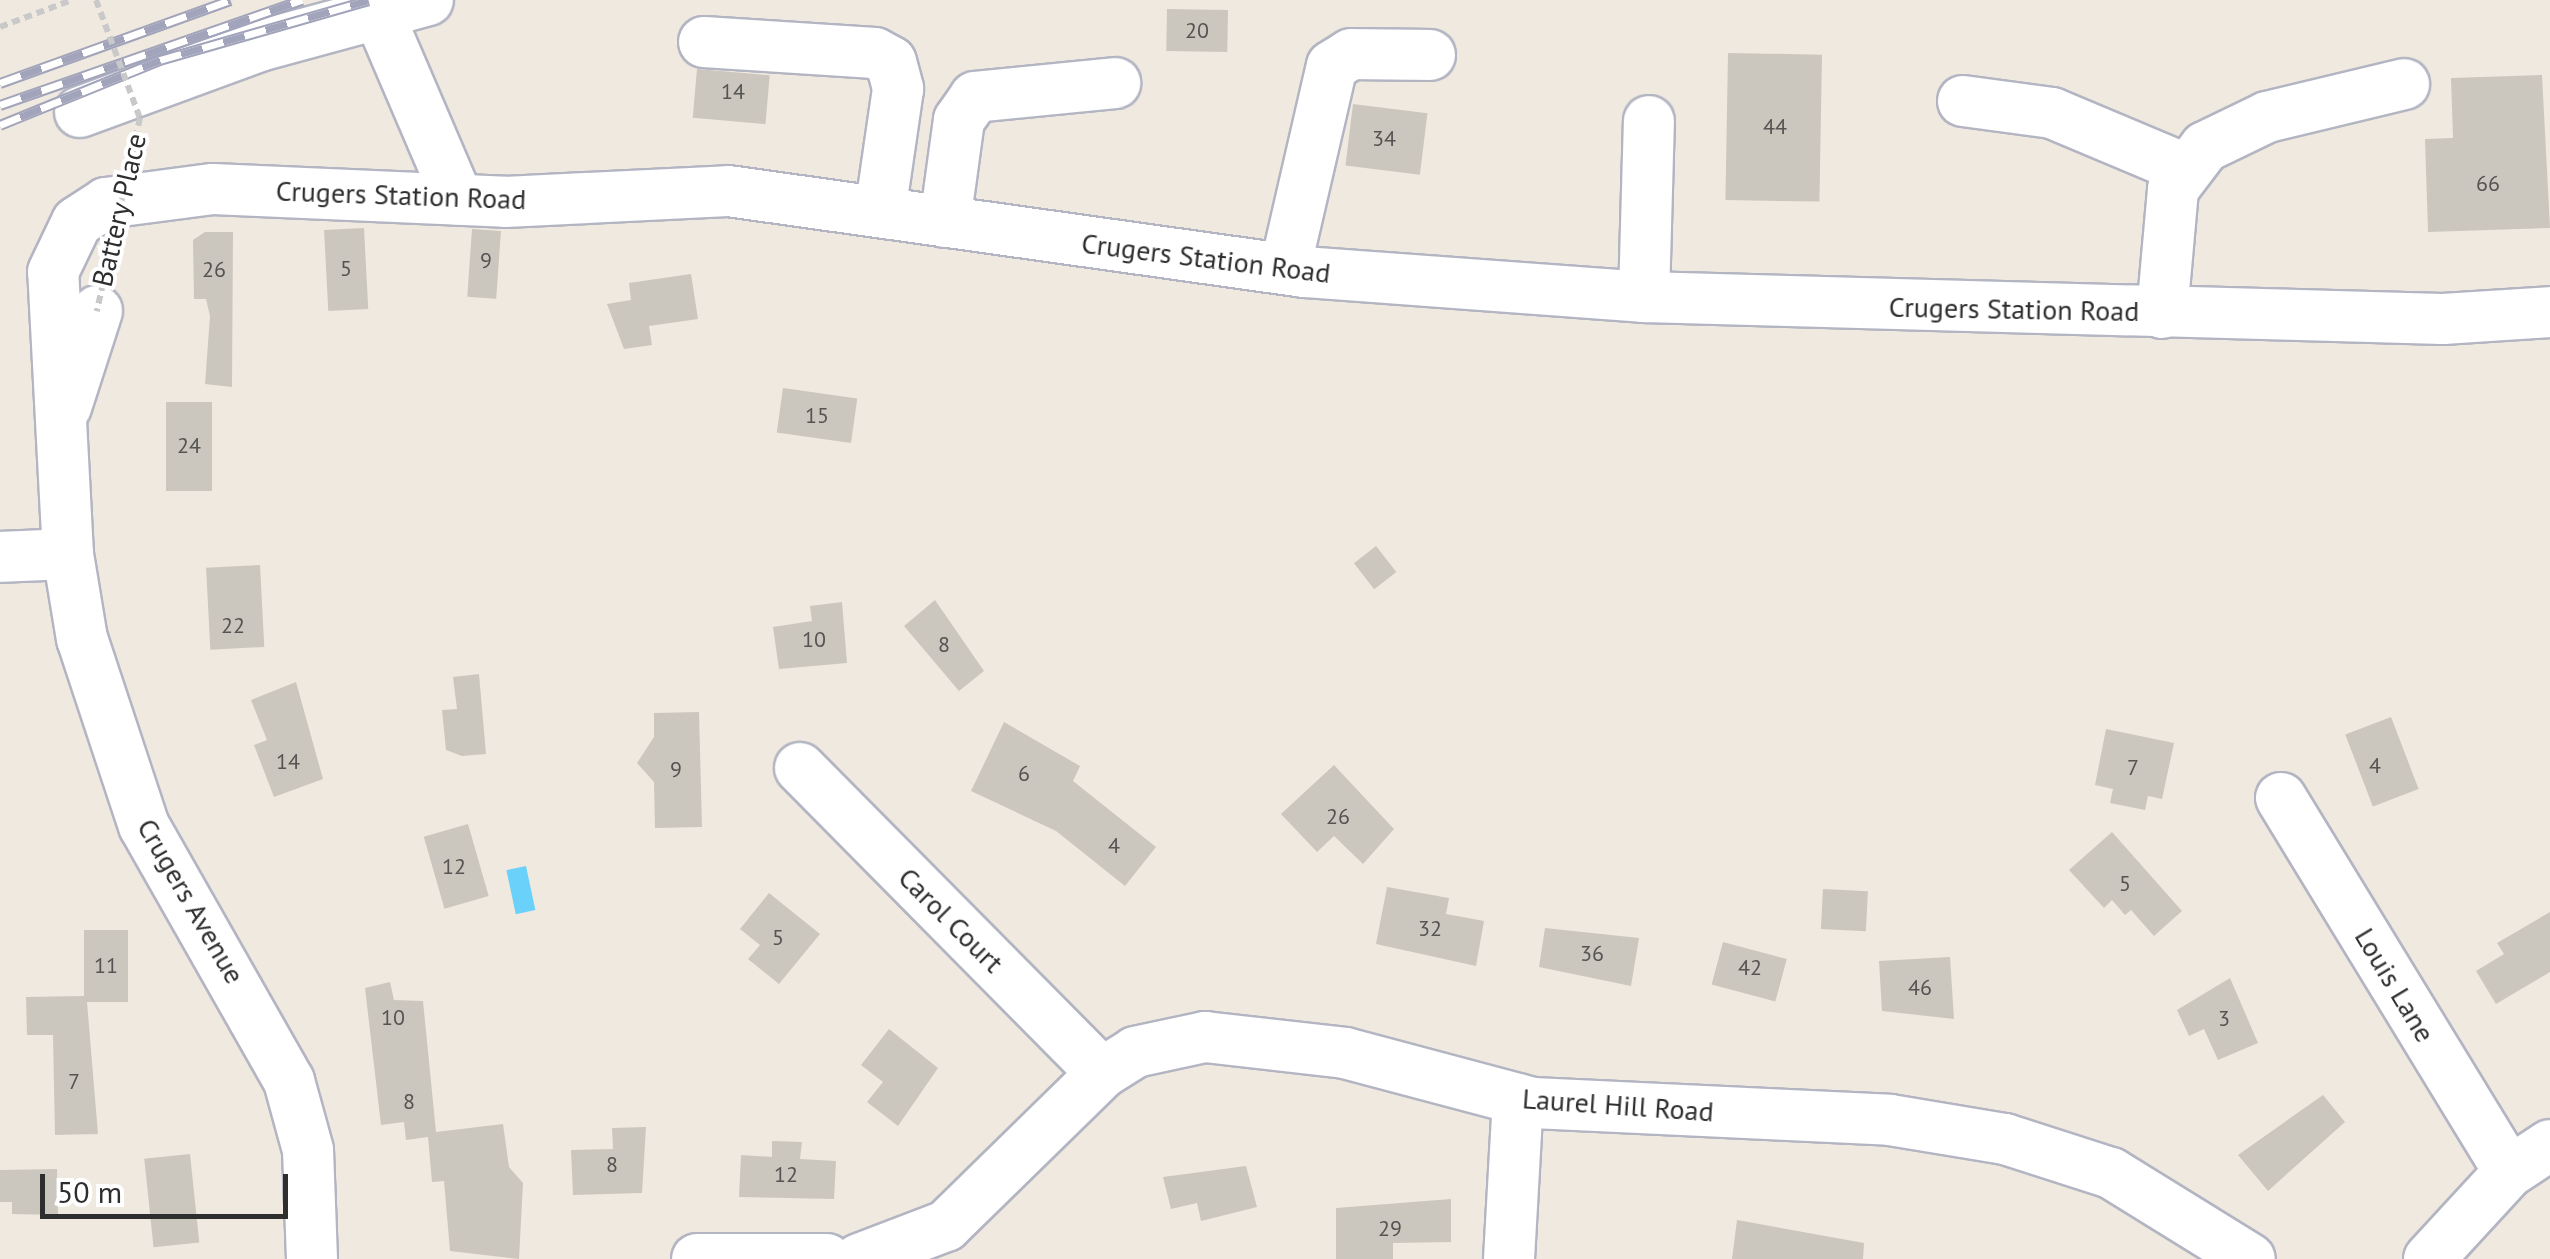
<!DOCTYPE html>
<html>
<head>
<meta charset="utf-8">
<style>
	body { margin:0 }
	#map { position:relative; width:2550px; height:1259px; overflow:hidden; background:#f0e9df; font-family:"PT Sans",sans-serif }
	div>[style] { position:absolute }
	.water>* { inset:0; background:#6ad1fb; transform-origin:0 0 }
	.building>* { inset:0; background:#cbc7be; transform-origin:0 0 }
	.path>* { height:6px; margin-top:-3px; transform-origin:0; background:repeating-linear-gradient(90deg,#c9c9c9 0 8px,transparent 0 13px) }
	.roads { filter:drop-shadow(2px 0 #b3b5c2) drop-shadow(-2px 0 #b3b5c2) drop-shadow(0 2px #b3b5c2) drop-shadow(0 -2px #b3b5c2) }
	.minor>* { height:50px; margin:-25px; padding:0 25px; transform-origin:25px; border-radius:25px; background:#fff }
	.rail>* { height:11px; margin-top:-5.5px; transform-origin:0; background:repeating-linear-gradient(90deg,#fff 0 22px,#a1a4ba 0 44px); box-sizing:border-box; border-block:2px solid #a1a4ba }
	.path-bridge>* { height:6px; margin-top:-3px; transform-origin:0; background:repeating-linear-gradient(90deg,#c9c9c9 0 8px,transparent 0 13px) }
	span { translate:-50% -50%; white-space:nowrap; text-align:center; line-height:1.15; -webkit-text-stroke:8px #fff; paint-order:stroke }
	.number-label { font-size:22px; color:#555452 }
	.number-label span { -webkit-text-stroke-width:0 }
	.street-label { font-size:28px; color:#2e2e2e }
	.scale { position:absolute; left:40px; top:1174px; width:248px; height:45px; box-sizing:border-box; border:5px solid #2e2e2e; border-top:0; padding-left:12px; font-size:30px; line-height:35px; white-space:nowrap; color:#2e2e2e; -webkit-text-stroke:8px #fff; paint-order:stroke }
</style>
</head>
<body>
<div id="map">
	<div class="water">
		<i style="left:526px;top:866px;width:45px;height:20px;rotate:78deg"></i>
	</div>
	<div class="building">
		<i style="left:1167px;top:9px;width:61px;height:42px;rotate:1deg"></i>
		<i style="left:1728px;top:53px;width:94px;height:147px;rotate:1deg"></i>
		<i style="left:697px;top:69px;width:73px;height:49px;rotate:5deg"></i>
		<i style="clip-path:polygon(2542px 75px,2550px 228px,2428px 232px,2425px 139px,2453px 138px,2451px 78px)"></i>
		<i style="left:1353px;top:104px;width:75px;height:62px;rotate:7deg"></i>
		<i style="left:364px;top:228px;width:81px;height:40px;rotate:87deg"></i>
		<i style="left:472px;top:229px;width:29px;height:68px;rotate:4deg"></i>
		<i style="clip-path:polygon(205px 232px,233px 232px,232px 387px,205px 384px,210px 316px,206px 299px,194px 299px,193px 240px)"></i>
		<i style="clip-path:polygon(691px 274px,698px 319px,649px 326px,652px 345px,624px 349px,607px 304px,631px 300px,629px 283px)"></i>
		<i style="left:783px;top:388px;width:75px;height:45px;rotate:8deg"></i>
		<i style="left:166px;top:402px;width:46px;height:89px"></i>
		<i style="left:1376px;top:546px;width:33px;height:28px;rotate:52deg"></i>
		<i style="left:260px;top:565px;width:82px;height:54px;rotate:87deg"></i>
		<i style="clip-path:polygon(935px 600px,984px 671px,959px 691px,904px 626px)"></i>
		<i style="clip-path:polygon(842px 602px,847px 663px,779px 669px,773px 627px,812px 621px,810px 606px)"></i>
		<i style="clip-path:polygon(479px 674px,486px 754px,462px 756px,446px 750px,442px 710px,457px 709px,453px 677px)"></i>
		<i style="clip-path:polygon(296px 682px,323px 779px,274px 797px,254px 745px,267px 740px,251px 700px)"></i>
		<i style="clip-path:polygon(699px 712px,702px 827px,655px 828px,654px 782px,637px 763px,654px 737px,654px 713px)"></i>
		<i style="left:2391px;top:717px;width:77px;height:49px;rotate:69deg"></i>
		<i style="clip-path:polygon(1004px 722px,1080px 766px,1073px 781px,1156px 847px,1125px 886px,1056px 831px,971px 791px)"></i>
		<i style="clip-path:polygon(2106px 729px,2174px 743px,2162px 799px,2148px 796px,2145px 810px,2110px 803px,2113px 789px,2095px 785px)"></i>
		<i style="clip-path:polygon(1334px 765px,1394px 829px,1363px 864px,1334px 836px,1317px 852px,1281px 814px)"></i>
		<i style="left:468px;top:824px;width:75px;height:46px;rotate:74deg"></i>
		<i style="clip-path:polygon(2112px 832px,2182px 911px,2154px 936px,2131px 910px,2125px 915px,2112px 900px,2104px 908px,2069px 870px)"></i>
		<i style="clip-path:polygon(1387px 887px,1449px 898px,1446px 914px,1484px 921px,1476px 966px,1376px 944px)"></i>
		<i style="left:1823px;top:889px;width:45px;height:40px;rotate:3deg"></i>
		<i style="clip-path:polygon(769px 893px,820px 934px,779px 984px,748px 959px,760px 945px,740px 929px)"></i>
		<i style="clip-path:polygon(2550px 912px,2550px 972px,2496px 1004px,2476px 971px,2504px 954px,2497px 943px)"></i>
		<i style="clip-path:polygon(1545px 928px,1639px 938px,1631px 986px,1539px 967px)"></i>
		<i style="clip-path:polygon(84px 930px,128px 930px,128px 1002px,87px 1002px,98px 1134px,55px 1135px,53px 1035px,27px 1035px,26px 997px,84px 996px)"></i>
		<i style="left:1723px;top:942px;width:66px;height:44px;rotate:15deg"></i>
		<i style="clip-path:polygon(1950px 957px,1954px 1019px,1882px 1011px,1879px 961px)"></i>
		<i style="clip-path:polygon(2230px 978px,2258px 1043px,2218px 1060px,2204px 1029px,2189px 1036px,2177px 1010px)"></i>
		<i style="clip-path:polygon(390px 982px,394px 1000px,423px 1001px,436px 1132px,503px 1124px,509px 1167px,523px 1183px,519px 1259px,450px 1251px,444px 1181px,432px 1182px,428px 1137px,406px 1140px,404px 1122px,381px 1125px,365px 988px)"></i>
		<i style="clip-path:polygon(889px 1029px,938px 1068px,898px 1126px,867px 1102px,883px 1082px,861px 1065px)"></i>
		<i style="clip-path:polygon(2323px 1095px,2345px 1122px,2268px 1191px,2238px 1155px)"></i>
		<i style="clip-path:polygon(646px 1127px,642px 1193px,573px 1195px,571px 1150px,613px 1149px,612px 1128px)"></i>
		<i style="clip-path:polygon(772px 1141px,802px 1142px,800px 1159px,836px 1161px,834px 1199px,739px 1197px,741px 1155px,772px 1157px)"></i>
		<i style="left:190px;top:1154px;width:89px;height:46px;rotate:84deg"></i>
		<i style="clip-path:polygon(1246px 1166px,1257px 1207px,1201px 1221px,1197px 1203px,1171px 1209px,1163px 1177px)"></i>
		<i style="clip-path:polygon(57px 1169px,58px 1215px,12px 1214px,12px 1202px,0 1202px,0 1170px)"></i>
		<i style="clip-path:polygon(1451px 1199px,1451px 1242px,1393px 1243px,1393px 1259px,1336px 1259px,1336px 1208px)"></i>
		<i style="clip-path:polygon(1737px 1220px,1864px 1243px,1863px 1259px,1732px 1259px)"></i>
	</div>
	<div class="path">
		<i style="left:0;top:27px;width:77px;rotate:-20.6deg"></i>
	</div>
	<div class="roads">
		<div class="minor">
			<i style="left:378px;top:13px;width:203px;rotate:66.8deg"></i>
			<i style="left:704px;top:42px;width:171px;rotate:3.7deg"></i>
			<i style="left:875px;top:53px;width:18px;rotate:29deg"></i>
			<i style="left:891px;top:62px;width:28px;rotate:75deg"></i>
			<i style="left:898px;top:89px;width:124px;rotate:98.3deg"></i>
			<i style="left:1963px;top:101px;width:90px;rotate:7.7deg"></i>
			<i style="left:2052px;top:113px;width:142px;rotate:22.8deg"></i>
			<i style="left:80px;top:112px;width:191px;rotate:-20.2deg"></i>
			<i style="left:259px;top:46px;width:175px;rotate:-15.2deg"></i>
			<i style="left:945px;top:222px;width:103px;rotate:-82.2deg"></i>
			<i style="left:959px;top:120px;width:28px;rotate:-55deg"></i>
			<i style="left:975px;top:97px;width:141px;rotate:-5.7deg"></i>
			<i style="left:1285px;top:269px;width:208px;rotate:-77deg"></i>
			<i style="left:1332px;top:66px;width:22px;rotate:-32deg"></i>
			<i style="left:1351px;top:54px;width:79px;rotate:0.7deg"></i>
			<i style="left:1644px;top:297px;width:176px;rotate:-88.4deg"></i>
			<i style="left:2162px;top:313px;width:124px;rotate:-84.9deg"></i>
			<i style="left:2173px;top:189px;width:53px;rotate:-52.7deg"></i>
			<i style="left:2205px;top:147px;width:69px;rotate:-25.8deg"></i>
			<i style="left:2267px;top:117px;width:141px;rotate:-13.5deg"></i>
			<i style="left:66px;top:407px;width:101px;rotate:-72.1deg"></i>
			<i style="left:0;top:557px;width:68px;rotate:-2.5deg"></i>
			<i style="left:800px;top:768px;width:429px;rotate:45.3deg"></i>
			<i style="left:2281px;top:798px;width:438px;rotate:58.6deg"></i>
			<i style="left:312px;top:1259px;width:109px;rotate:-92.1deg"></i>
			<i style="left:308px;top:1150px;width:72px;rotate:-105.4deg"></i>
			<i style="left:289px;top:1081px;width:293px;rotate:-119.6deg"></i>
			<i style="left:144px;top:826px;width:197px;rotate:-108.3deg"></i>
			<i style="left:82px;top:639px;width:86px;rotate:-99.4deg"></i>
			<i style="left:68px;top:554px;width:282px;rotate:-93deg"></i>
			<i style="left:53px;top:272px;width:55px;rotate:-64.4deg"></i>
			<i style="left:77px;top:222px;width:35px;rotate:-33deg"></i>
			<i style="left:106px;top:203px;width:108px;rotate:-7.5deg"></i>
			<i style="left:213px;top:189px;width:292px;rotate:2.5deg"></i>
			<i style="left:505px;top:202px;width:223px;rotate:-2.8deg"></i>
			<i style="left:728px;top:191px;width:582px;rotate:8deg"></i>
			<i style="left:1304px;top:272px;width:341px;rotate:4.2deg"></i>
			<i style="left:1644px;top:297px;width:799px;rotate:1.58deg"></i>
			<i style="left:2443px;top:319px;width:107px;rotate:-3.7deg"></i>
			<i style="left:697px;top:1259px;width:130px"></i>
			<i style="left:859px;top:1259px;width:93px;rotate:-20.8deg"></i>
			<i style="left:946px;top:1226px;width:219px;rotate:-44.4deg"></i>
			<i style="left:1102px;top:1073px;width:39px;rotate:-32deg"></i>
			<i style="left:1135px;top:1052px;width:72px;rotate:-12.1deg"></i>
			<i style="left:1205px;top:1037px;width:141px;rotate:6.5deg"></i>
			<i style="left:1345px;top:1053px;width:195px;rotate:14.9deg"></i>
			<i style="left:1533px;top:1103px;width:357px;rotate:2.7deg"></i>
			<i style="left:1890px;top:1120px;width:117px;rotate:9.4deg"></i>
			<i style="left:2005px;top:1139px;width:111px;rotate:17.8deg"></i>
			<i style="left:2111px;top:1173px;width:163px;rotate:31.7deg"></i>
			<i style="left:1509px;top:1259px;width:160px;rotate:-86.8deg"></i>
			<i style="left:2429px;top:1259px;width:118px;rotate:-47.4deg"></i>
			<i style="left:2509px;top:1172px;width:49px;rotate:-33.4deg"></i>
		</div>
	</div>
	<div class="rail">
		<i style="left:0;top:83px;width:245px;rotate:-19.8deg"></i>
		<i style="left:0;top:105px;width:320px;rotate:-19.2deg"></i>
		<i style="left:0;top:125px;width:173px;rotate:-22.1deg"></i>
		<i style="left:160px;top:60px;width:217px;rotate:-16deg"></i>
	</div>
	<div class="path-bridge">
		<i style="left:96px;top:0;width:126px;rotate:69.6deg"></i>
		<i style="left:140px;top:118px;width:198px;rotate:102.6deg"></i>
	</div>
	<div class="number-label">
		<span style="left:1197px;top:31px">20</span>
		<span style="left:733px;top:92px">14</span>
		<span style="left:1775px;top:127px">44</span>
		<span style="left:1384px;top:139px">34</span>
		<span style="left:2488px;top:184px">66</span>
		<span style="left:486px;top:261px">9</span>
		<span style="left:346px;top:269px">5</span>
		<span style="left:214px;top:270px">26</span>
		<span style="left:817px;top:416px">15</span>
		<span style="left:189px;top:446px">24</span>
		<span style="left:233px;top:626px">22</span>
		<span style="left:814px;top:640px">10</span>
		<span style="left:944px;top:645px">8</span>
		<span style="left:288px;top:762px">14</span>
		<span style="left:2375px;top:766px">4</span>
		<span style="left:2133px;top:768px">7</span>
		<span style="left:676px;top:770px">9</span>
		<span style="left:1024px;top:774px">6</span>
		<span style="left:1338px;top:817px">26</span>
		<span style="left:1114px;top:846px">4</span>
		<span style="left:454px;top:867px">12</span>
		<span style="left:2125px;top:884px">5</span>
		<span style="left:1430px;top:929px">32</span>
		<span style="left:778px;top:938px">5</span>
		<span style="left:1592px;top:954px">36</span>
		<span style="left:106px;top:966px">11</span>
		<span style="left:1750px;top:968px">42</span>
		<span style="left:1920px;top:988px">46</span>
		<span style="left:393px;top:1018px">10</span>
		<span style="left:2224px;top:1019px">3</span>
		<span style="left:74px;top:1082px">7</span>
		<span style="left:409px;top:1102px">8</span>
		<span style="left:612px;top:1165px">8</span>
		<span style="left:786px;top:1175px">12</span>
		<span style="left:1390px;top:1229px">29</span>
	</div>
	<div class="street-label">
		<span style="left:401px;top:195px;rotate:2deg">Crugers Station Road</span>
		<span style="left:119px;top:210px;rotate:-77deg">Battery Place</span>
		<span style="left:1206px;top:258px;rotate:7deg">Crugers Station Road</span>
		<span style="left:2014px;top:309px;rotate:1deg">Crugers Station Road</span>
		<span style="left:191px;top:901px;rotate:60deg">Crugers Avenue</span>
		<span style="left:951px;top:920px;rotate:45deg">Carol Court</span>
		<span style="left:2395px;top:985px;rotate:59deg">Louis Lane</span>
		<span style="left:1618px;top:1105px;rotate:4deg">Laurel Hill Road</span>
	</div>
	<div class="scale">50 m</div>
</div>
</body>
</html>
